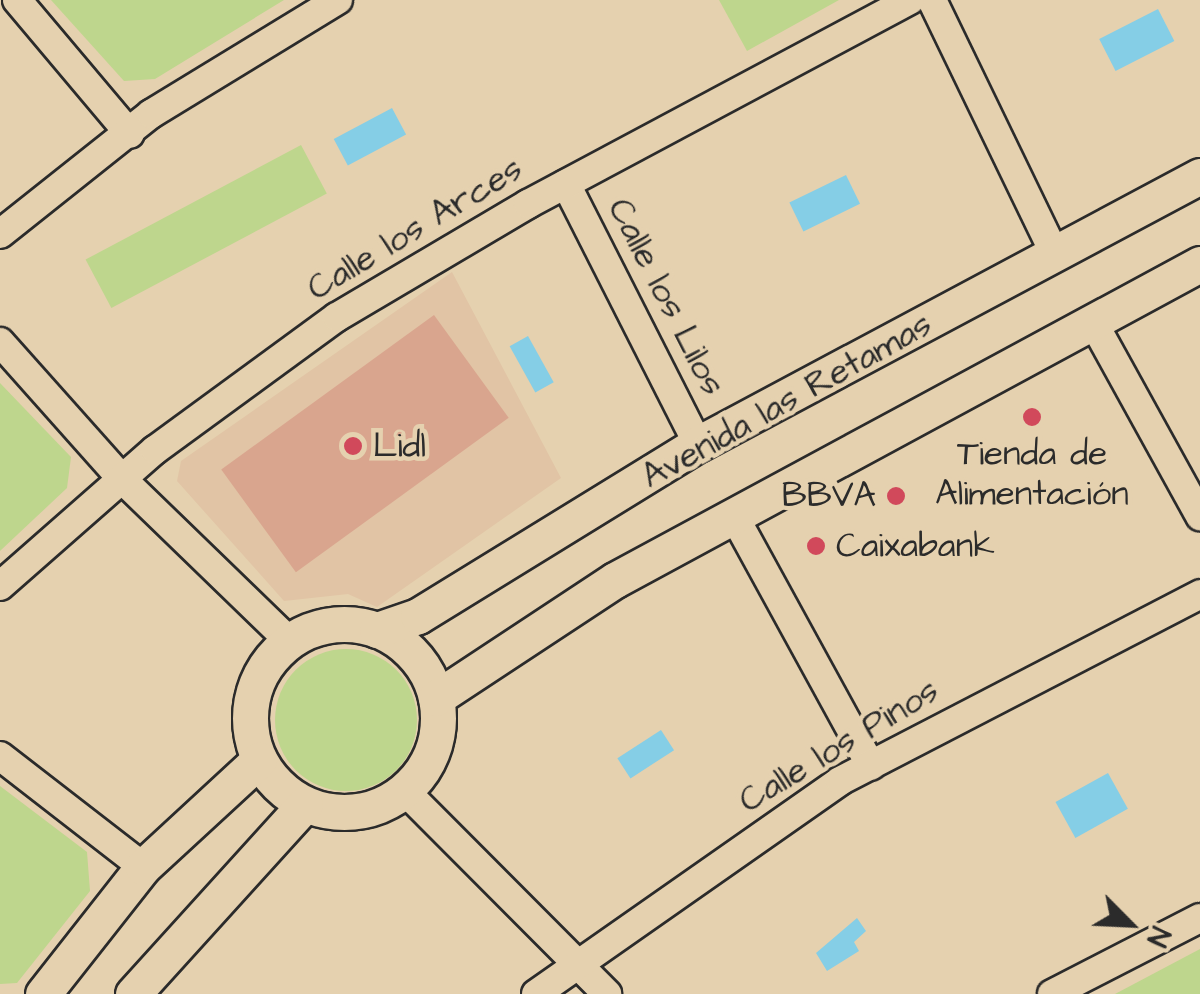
<!DOCTYPE html>
<html>
<head>
<meta charset="utf-8">
<style>
	body { margin:0 }
	#map { position:relative; width:1200px; height:994px; overflow:hidden; background:#e5d1af; font-family:"Architects Daughter",sans-serif }
	div>[style] { position:absolute }
	.built>* { inset:0; background:#e1c4a5 }
	.green>* { inset:0; background:#bed68d; transform-origin:0 0 }
	.round { border-radius:50% }
	.water>* { inset:0; background:#85cee6; transform-origin:0 0 }
	.building>* { inset:0; background:#d9a58e; transform-origin:0 0 }
	.roads { filter:drop-shadow(2px 0 #2b2b2b) drop-shadow(-2px 0 #2b2b2b) drop-shadow(0 2px #2b2b2b) drop-shadow(0 -2px #2b2b2b) }
	.minor>* { height:28px; margin:-14px; padding:0 14px; transform-origin:14px; border-radius:14px; background:#e5d1af }
	.tertiary>* { height:35px; margin:-17.5px; padding:0 17.5px; transform-origin:17.5px; border-radius:17.5px; background:#e5d1af }
	.tertiary>.ring { margin:-17.5px; padding:0; box-sizing:content-box; background:none; border:35px solid #e5d1af; border-radius:50% }
	.dots>* { width:28px; height:28px; translate:-50% -50%; box-sizing:border-box; border:5px solid #e5d1af; border-radius:50% }
	span { translate:-50% -50%; white-space:nowrap; text-align:center; line-height:1.15; -webkit-text-stroke:9px #e5d1af; paint-order:stroke }
	.street-label { font-size:35px; color:#2b2b2b }
	.poi-label { font-size:35px; color:#2b2b2b }
	.left { translate:0 -50%; text-align:left }
	.right { translate:-100% -50%; text-align:right }
	.north { position:absolute; left:1080px; top:874px; width:100px; height:100px; -webkit-text-stroke:8px #e5d1af; paint-order:stroke; rotate:114deg; font-size:28px; font-weight:700; line-height:40px; text-align:center; color:#2b2b2b }
	.north::after { content:''; display:block; margin:auto; width:35px; height:45px; background:#2b2b2b; clip-path:polygon(50% 0,100% 100%,50% 72%,0 100%) }
</style>
</head>
<body>
<div id="map">
	<div class="built">
		<i style="clip-path:polygon(452px 272px,561px 478px,377px 607px,348px 594px,284px 601px,177px 481px,181px 461px)"></i>
	</div>
	<div class="green">
		<i style="clip-path:polygon(51px 0,284px 0,155px 79px,124px 81px)"></i>
		<i style="clip-path:polygon(719px 0,839px 0,747px 51px)"></i>
		<i style="left:301px;top:145px;width:55px;height:244px;rotate:62deg"></i>
		<i style="clip-path:polygon(0 383px,71px 457px,67px 488px,0 551px)"></i>
		<i class="round" style="left:275px;top:649px;width:142px;height:142px"></i>
		<i style="clip-path:polygon(0 786px,87px 852px,90px 891px,17px 983px,0 984px)"></i>
		<i style="clip-path:polygon(1200px 949px,1200px 994px,1115px 994px)"></i>
	</div>
	<div class="water">
		<i style="left:1158px;top:9px;width:36px;height:66px;rotate:63deg"></i>
		<i style="left:392px;top:108px;width:30px;height:66px;rotate:62deg"></i>
		<i style="left:846px;top:175px;width:32px;height:63px;rotate:64deg"></i>
		<i style="left:528px;top:336px;width:53px;height:21px;rotate:61deg"></i>
		<i style="left:661px;top:730px;width:24px;height:52px;rotate:57deg"></i>
		<i style="left:1108px;top:773px;width:41px;height:60px;rotate:61deg"></i>
		<i style="clip-path:polygon(857px 918px,866px 931px,854px 942px,859px 951px,827px 971px,816px 953px)"></i>
	</div>
	<div class="building">
		<i style="left:434px;top:315px;width:127px;height:263px;rotate:54deg"></i>
	</div>
	<div class="roads">
		<div class="minor">
			<i style="left:17px;top:0;width:175px;rotate:49.9deg"></i>
			<i style="left:932px;top:0;width:283px;rotate:64.2deg"></i>
			<i style="left:566px;top:184px;width:292px;rotate:63.1deg"></i>
			<i style="left:0;top:234px;width:193px;rotate:-38.5deg"></i>
			<i style="left:151px;top:114px;width:219px;rotate:-31.4deg"></i>
			<i style="left:1093px;top:322px;width:222px;rotate:61.1deg"></i>
			<i style="left:0;top:342px;width:182px;rotate:48.3deg"></i>
			<i style="left:121px;top:478px;width:235px;rotate:44.1deg"></i>
			<i style="left:733px;top:514px;width:287px;rotate:61.3deg"></i>
			<i style="left:0;top:586px;width:206px;rotate:-41.3deg"></i>
			<i style="left:155px;top:450px;width:225px;rotate:-36.2deg"></i>
			<i style="left:337px;top:317px;width:222px;rotate:-30.6deg"></i>
			<i style="left:528px;top:204px;width:433px;rotate:-28.1deg"></i>
			<i style="left:0;top:756px;width:181px;rotate:37.8deg"></i>
			<i style="left:404px;top:790px;width:288px;rotate:45.1deg"></i>
			<i style="left:536px;top:994px;width:371px;rotate:-35deg"></i>
			<i style="left:840px;top:781px;width:406px;rotate:-27.4deg"></i>
			<i style="left:1052px;top:994px;width:166px;rotate:-27.2deg"></i>
		</div>
		<div class="tertiary">
			<i class="ring" style="left:250px;top:624px;width:153px;height:153px"></i>
			<i style="left:377px;top:630px;width:43px;rotate:-18.9deg"></i>
			<i style="left:418px;top:616px;width:329px;rotate:-31.6deg"></i>
			<i style="left:698px;top:444px;width:569px;rotate:-28.1deg"></i>
			<i style="left:436px;top:698px;width:214px;rotate:-33.4deg"></i>
			<i style="left:615px;top:580px;width:665px;rotate:-28.38deg"></i>
			<i style="left:43px;top:994px;width:162px;rotate:-51.8deg"></i>
			<i style="left:143px;top:867px;width:158px;rotate:-42.7deg"></i>
			<i style="left:133px;top:994px;width:256px;rotate:-47.8deg"></i>
		</div>
	</div>
	<div class="dots">
		<i style="left:1032px;top:417px;background:#d1495b"></i>
		<i style="left:353px;top:446px;background:#d1495b"></i>
		<i style="left:896px;top:496px;background:#d1495b"></i>
		<i style="left:816px;top:546px;background:#d1495b"></i>
	</div>
	<div class="street-label">
		<span style="left:415px;top:229px;rotate:-31deg">Calle los Arces</span>
		<span style="left:666px;top:297px;rotate:63deg">Calle los Lilos</span>
		<span style="left:787px;top:401px;rotate:-29deg">Avenida las Retamas</span>
		<span style="left:839px;top:746px;rotate:-31deg">Calle los Pinos</span>
	</div>
	<div class="poi-label">
		<span class="left" style="left:373px;top:446px">Lidl</span>
		<span style="left:1032px;top:474px">Tienda de<br>Alimentación</span>
		<span class="right" style="left:876px;top:496px">BBVA</span>
		<span class="left" style="left:836px;top:546px">Caixabank</span>
	</div>
	<div class="north">N</div>
</div>
</body>
</html>
